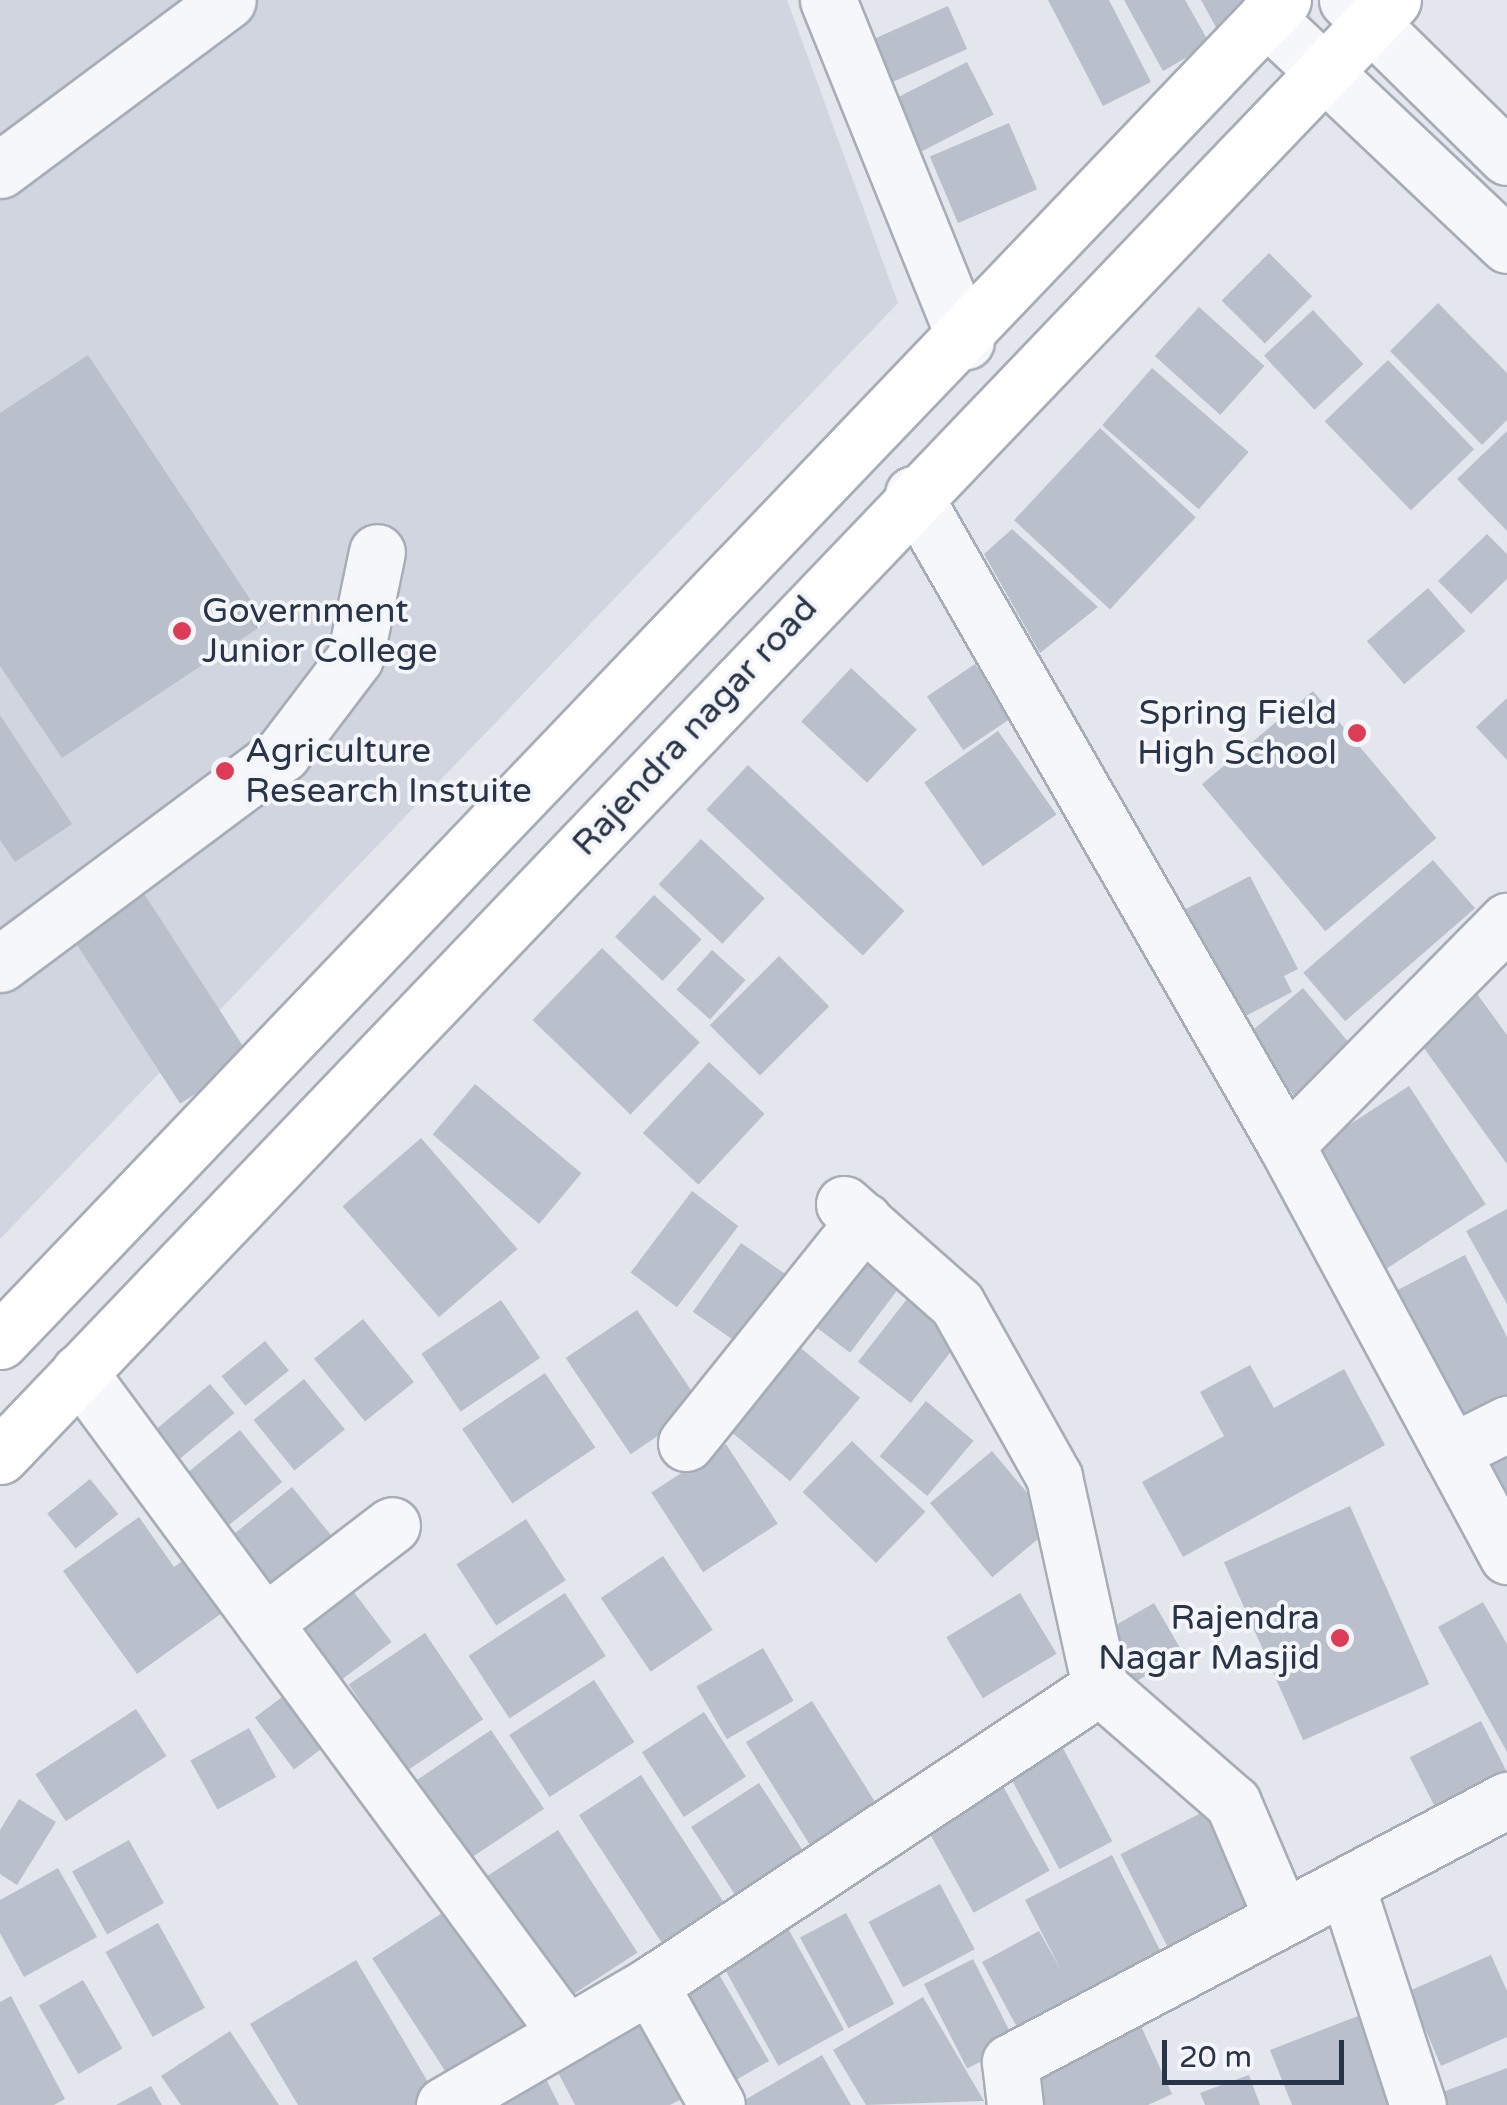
<!DOCTYPE html>
<html>
<head>
<meta charset="utf-8">
<style>
	body { margin:0 }
	#map { position:relative; width:1507px; height:2105px; overflow:hidden; background:#e3e6ec; font-family:"Varela Round",sans-serif }
	div>[style] { position:absolute }
	.built>* { inset:0; background:#d0d5df }
	.building>* { inset:0; background:#b9c0cb; transform-origin:0 0 }
	.roads { filter:drop-shadow(2px 0 #a7adb7) drop-shadow(-2px 0 #a7adb7) drop-shadow(0 2px #a7adb7) drop-shadow(0 -2px #a7adb7) }
	.minor>* { height:55px; margin:-27.5px; padding:0 27.5px; transform-origin:27.5px; border-radius:27.5px; background:#f6f7fa }
	.major>* { height:55px; margin:-27.5px; padding:0 27.5px; transform-origin:27.5px; border-radius:27.5px; background:#fff }
	.dots>* { width:28px; height:28px; translate:-50% -50%; box-sizing:border-box; border:5px solid #f3f5f9; border-radius:50% }
	span { translate:-50% -50%; white-space:nowrap; text-align:center; line-height:1.15; -webkit-text-stroke:8px #f3f5f9; paint-order:stroke }
	.poi-label { font-size:35px; color:#283447 }
	.left { translate:0 -50%; text-align:left }
	.right { translate:-100% -50%; text-align:right }
	.street-label { font-size:35px; color:#283447 }
	.scale { position:absolute; left:1162px; top:2040px; width:182px; height:45px; box-sizing:border-box; border:5px solid #283447; border-top:0; padding-left:12px; font-size:30px; line-height:35px; white-space:nowrap; color:#283447; -webkit-text-stroke:8px #f3f5f9; paint-order:stroke }
</style>
</head>
<body>
<div id="map">
	<div class="built">
		<i style="clip-path:polygon(0 0,787px 0,898px 303px,0 1239px)"></i>
	</div>
	<div class="building">
		<i style="clip-path:polygon(1048px 0,1109px 0,1151px 82px,1103px 106px)"></i>
		<i style="clip-path:polygon(1124px 0,1185px 0,1210px 44px,1163px 71px)"></i>
		<i style="clip-path:polygon(1201px 0,1267px 0,1217px 29px)"></i>
		<i style="left:948px;top:6px;width:47px;height:82px;rotate:66deg"></i>
		<i style="left:967px;top:62px;width:59px;height:83px;rotate:63deg"></i>
		<i style="left:1009px;top:123px;width:72px;height:86px;rotate:67deg"></i>
		<i style="left:1269px;top:253px;width:61px;height:67px;rotate:45deg"></i>
		<i style="clip-path:polygon(1438px 303px,1507px 373px,1507px 420px,1482px 445px,1390px 351px)"></i>
		<i style="left:1199px;top:307px;width:88px;height:66px;rotate:42deg"></i>
		<i style="left:1313px;top:310px;width:74px;height:67px;rotate:47deg"></i>
		<i style="clip-path:polygon(88px 355px,266px 623px,62px 758px,0 666px,0 413px)"></i>
		<i style="left:1388px;top:360px;width:124px;height:88px;rotate:46deg"></i>
		<i style="left:1152px;top:368px;width:128px;height:76px;rotate:41deg"></i>
		<i style="left:1100px;top:428px;width:131px;height:126px;rotate:43deg"></i>
		<i style="clip-path:polygon(1507px 431px,1507px 531px,1457px 479px)"></i>
		<i style="clip-path:polygon(1012px 529px,1098px 607px,1040px 653px,984px 554px)"></i>
		<i style="clip-path:polygon(1487px 534px,1507px 554px,1507px 579px,1471px 614px,1438px 581px)"></i>
		<i style="left:1428px;top:588px;width:57px;height:81px;rotate:49deg"></i>
		<i style="left:975px;top:664px;width:65px;height:58px;rotate:56deg"></i>
		<i style="left:851px;top:668px;width:90px;height:73px;rotate:43deg"></i>
		<i style="left:1313px;top:691px;width:192px;height:145px;rotate:50deg"></i>
		<i style="clip-path:polygon(1507px 698px,1507px 760px,1476px 727px)"></i>
		<i style="clip-path:polygon(0 715px,72px 824px,15px 862px,0 840px)"></i>
		<i style="left:998px;top:731px;width:102px;height:90px;rotate:55deg"></i>
		<i style="left:748px;top:765px;width:214px;height:61px;rotate:43deg"></i>
		<i style="left:701px;top:839px;width:87px;height:62px;rotate:43deg"></i>
		<i style="left:1433px;top:860px;width:64px;height:172px;rotate:49deg"></i>
		<i style="clip-path:polygon(1250px 876px,1298px 969px,1284px 976px,1292px 992px,1238px 1020px,1182px 911px)"></i>
		<i style="left:139px;top:886px;width:205px;height:84px;rotate:57deg"></i>
		<i style="left:654px;top:895px;width:65px;height:57px;rotate:43deg"></i>
		<i style="left:602px;top:948px;width:136px;height:100px;rotate:44deg"></i>
		<i style="left:712px;top:950px;width:45px;height:53px;rotate:42deg"></i>
		<i style="left:779px;top:956px;width:71px;height:98px;rotate:45deg"></i>
		<i style="clip-path:polygon(1472px 987px,1507px 1035px,1507px 1164px,1411px 1030px)"></i>
		<i style="left:1303px;top:988px;width:77px;height:76px;rotate:50deg"></i>
		<i style="left:709px;top:1062px;width:76px;height:97px;rotate:43deg"></i>
		<i style="left:475px;top:1084px;width:139px;height:66px;rotate:40deg"></i>
		<i style="left:1409px;top:1086px;width:141px;height:120px;rotate:57deg"></i>
		<i style="left:421px;top:1138px;width:147px;height:104px;rotate:49deg"></i>
		<i style="left:692px;top:1191px;width:58px;height:102px;rotate:37deg"></i>
		<i style="clip-path:polygon(1507px 1209px,1507px 1304px,1466px 1231px)"></i>
		<i style="left:856px;top:1242px;width:62px;height:92px;rotate:37deg"></i>
		<i style="left:741px;top:1243px;width:55px;height:84px;rotate:35deg"></i>
		<i style="clip-path:polygon(1465px 1255px,1507px 1337px,1507px 1399px,1456px 1425px,1388px 1295px)"></i>
		<i style="left:914px;top:1290px;width:67px;height:91px;rotate:38deg"></i>
		<i style="left:501px;top:1300px;width:70px;height:96px;rotate:56deg"></i>
		<i style="left:637px;top:1310px;width:116px;height:86px;rotate:56deg"></i>
		<i style="left:363px;top:1319px;width:81px;height:63px;rotate:51deg"></i>
		<i style="left:265px;top:1341px;width:38px;height:56px;rotate:51deg"></i>
		<i style="left:795px;top:1343px;width:85px;height:109px;rotate:40deg"></i>
		<i style="clip-path:polygon(1250px 1365px,1274px 1408px,1344px 1369px,1385px 1445px,1183px 1557px,1142px 1482px,1224px 1436px,1200px 1392px)"></i>
		<i style="left:545px;top:1373px;width:90px;height:100px;rotate:56deg"></i>
		<i style="left:304px;top:1379px;width:65px;height:65px;rotate:51deg"></i>
		<i style="left:210px;top:1384px;width:38px;height:92px;rotate:50deg"></i>
		<i style="left:926px;top:1401px;width:62px;height:72px;rotate:40deg"></i>
		<i style="left:240px;top:1430px;width:67px;height:85px;rotate:51deg"></i>
		<i style="clip-path:polygon(1507px 1432px,1507px 1527px,1468px 1453px)"></i>
		<i style="left:852px;top:1441px;width:102px;height:71px;rotate:44deg"></i>
		<i style="left:726px;top:1444px;width:95px;height:89px;rotate:57deg"></i>
		<i style="left:992px;top:1451px;width:97px;height:81px;rotate:50deg"></i>
		<i style="left:90px;top:1479px;width:45px;height:55px;rotate:51deg"></i>
		<i style="left:292px;top:1487px;width:81px;height:88px;rotate:51deg"></i>
		<i style="left:1350px;top:1506px;width:195px;height:138px;rotate:66deg"></i>
		<i style="clip-path:polygon(139px 1517px,174px 1567px,199px 1549px,236px 1603px,137px 1674px,63px 1571px)"></i>
		<i style="left:526px;top:1519px;width:73px;height:83px;rotate:57deg"></i>
		<i style="left:663px;top:1556px;width:89px;height:75px;rotate:56deg"></i>
		<i style="left:341px;top:1575px;width:84px;height:71px;rotate:53deg"></i>
		<i style="left:565px;top:1593px;width:75px;height:115px;rotate:57deg"></i>
		<i style="left:1020px;top:1593px;width:71px;height:86px;rotate:59deg"></i>
		<i style="clip-path:polygon(1483px 1602px,1507px 1644px,1507px 1752px,1438px 1627px)"></i>
		<i style="left:1154px;top:1603px;width:59px;height:61px;rotate:60deg"></i>
		<i style="left:425px;top:1633px;width:104px;height:92px;rotate:56deg"></i>
		<i style="left:763px;top:1648px;width:61px;height:77px;rotate:60deg"></i>
		<i style="left:594px;top:1680px;width:74px;height:101px;rotate:57deg"></i>
		<i style="left:298px;top:1685px;width:65px;height:54px;rotate:53deg"></i>
		<i style="left:812px;top:1701px;width:137px;height:78px;rotate:58deg"></i>
		<i style="left:136px;top:1709px;width:56px;height:120px;rotate:57deg"></i>
		<i style="left:704px;top:1712px;width:77px;height:74px;rotate:57deg"></i>
		<i style="left:1481px;top:1721px;width:56px;height:80px;rotate:63deg"></i>
		<i style="left:249px;top:1728px;width:56px;height:67px;rotate:61deg"></i>
		<i style="left:491px;top:1730px;width:95px;height:99px;rotate:56deg"></i>
		<i style="left:1057px;top:1737px;width:118px;height:60px;rotate:62deg"></i>
		<i style="left:994px;top:1770px;width:115px;height:87px;rotate:61deg"></i>
		<i style="left:641px;top:1775px;width:162px;height:74px;rotate:57deg"></i>
		<i style="left:759px;top:1783px;width:93px;height:81px;rotate:57deg"></i>
		<i style="clip-path:polygon(19px 1799px,56px 1822px,17px 1885px,0 1874px,0 1830px)"></i>
		<i style="left:1205px;top:1811px;width:113px;height:95px;rotate:63deg"></i>
		<i style="left:558px;top:1830px;width:146px;height:94px;rotate:57deg"></i>
		<i style="left:129px;top:1840px;width:72px;height:65px;rotate:61deg"></i>
		<i style="clip-path:polygon(1112px 1855px,1162px 1954px,1019px 2031px,982px 1962px,1039px 1931px,1062px 1972px,1025px 1900px)"></i>
		<i style="clip-path:polygon(58px 1868px,97px 1937px,24px 1977px,0 1933px,0 1900px)"></i>
		<i style="left:940px;top:1884px;width:74px;height:81px;rotate:62deg"></i>
		<i style="left:456px;top:1904px;width:140px;height:100px;rotate:57deg"></i>
		<i style="left:846px;top:1913px;width:103px;height:52px;rotate:62deg"></i>
		<i style="left:780px;top:1914px;width:132px;height:75px;rotate:61deg"></i>
		<i style="left:158px;top:1923px;width:97px;height:60px;rotate:61deg"></i>
		<i style="clip-path:polygon(1491px 1955px,1507px 1991px,1507px 2037px,1441px 2066px,1409px 1991px)"></i>
		<i style="left:709px;top:1957px;width:120px;height:57px;rotate:60deg"></i>
		<i style="left:973px;top:1959px;width:95px;height:55px;rotate:63deg"></i>
		<i style="clip-path:polygon(356px 1960px,441px 2104px,439px 2105px,298px 2105px,250px 2024px)"></i>
		<i style="left:83px;top:1980px;width:79px;height:51px;rotate:60deg"></i>
		<i style="clip-path:polygon(11px 1996px,65px 2099px,54px 2105px,0 2105px,0 2002px)"></i>
		<i style="clip-path:polygon(923px 1997px,984px 2101px,866px 2105px,833px 2050px)"></i>
		<i style="clip-path:polygon(643px 2006px,689px 2095px,670px 2105px,575px 2105px,549px 2055px)"></i>
		<i style="clip-path:polygon(1136px 2015px,1172px 2094px,1148px 2105px,1035px 2105px,1019px 2070px)"></i>
		<i style="clip-path:polygon(1358px 2016px,1394px 2105px,1292px 2105px,1270px 2050px)"></i>
		<i style="clip-path:polygon(230px 2031px,279px 2105px,181px 2105px,161px 2076px)"></i>
		<i style="clip-path:polygon(822px 2055px,851px 2105px,736px 2105px)"></i>
		<i style="clip-path:polygon(540px 2067px,559px 2105px,488px 2105px)"></i>
		<i style="clip-path:polygon(1507px 2068px,1507px 2105px,1448px 2105px,1443px 2092px)"></i>
		<i style="clip-path:polygon(1249px 2075px,1260px 2105px,1205px 2105px,1200px 2093px)"></i>
		<i style="clip-path:polygon(151px 2086px,162px 2105px,116px 2105px)"></i>
	</div>
	<div class="roads">
		<div class="minor">
			<i style="left:828px;top:0;width:368px;rotate:68deg"></i>
			<i style="left:1347px;top:0;width:224px;rotate:44.5deg"></i>
			<i style="left:1266px;top:17px;width:332px;rotate:43.4deg"></i>
			<i style="left:0;top:170px;width:284px;rotate:-36.7deg"></i>
			<i style="left:913px;top:494px;width:750px;rotate:60.19deg"></i>
			<i style="left:1286px;top:1145px;width:467px;rotate:61.7deg"></i>
			<i style="left:0;top:964px;width:352px;rotate:-36.7deg"></i>
			<i style="left:282px;top:754px;width:121px;rotate:-52.8deg"></i>
			<i style="left:355px;top:658px;width:108px;rotate:-78.3deg"></i>
			<i style="left:1286px;top:1145px;width:315px;rotate:-45.4deg"></i>
			<i style="left:844px;top:1204px;width:151px;rotate:41.5deg"></i>
			<i style="left:957px;top:1304px;width:198px;rotate:60.7deg"></i>
			<i style="left:1054px;top:1477px;width:215px;rotate:77.6deg"></i>
			<i style="left:1100px;top:1687px;width:176px;rotate:41.1deg"></i>
			<i style="left:1233px;top:1803px;width:125px;rotate:66.9deg"></i>
			<i style="left:79px;top:1372px;width:822px;rotate:53.6deg"></i>
			<i style="left:686px;top:1443px;width:285px;rotate:-51.3deg"></i>
			<i style="left:1451px;top:1452px;width:63px;rotate:-26.6deg"></i>
			<i style="left:264px;top:1623px;width:161px;rotate:-37.4deg"></i>
			<i style="left:1348px;top:1890px;width:226px;rotate:72deg"></i>
			<i style="left:650px;top:1985px;width:137px;rotate:60.8deg"></i>
			<i style="left:444px;top:2105px;width:238px;rotate:-30.2deg"></i>
			<i style="left:650px;top:1985px;width:540px;rotate:-33.51deg"></i>
			<i style="left:1015px;top:2105px;width:43px;rotate:-96.6deg"></i>
			<i style="left:1010px;top:2062px;width:562px;rotate:-27.8deg"></i>
		</div>
		<div class="major">
			<i style="left:0;top:1341px;width:1856px;rotate:-46.27deg"></i>
			<i style="left:0;top:1456px;width:2015px;rotate:-46.27deg"></i>
		</div>
	</div>
	<div class="dots">
		<i style="left:182px;top:631px;background:#dd3c56"></i>
		<i style="left:1357px;top:733px;background:#dd3c56"></i>
		<i style="left:225px;top:771px;background:#dd3c56"></i>
		<i style="left:1340px;top:1638px;background:#dd3c56"></i>
	</div>
	<div class="poi-label">
		<span class="left" style="left:202px;top:631px">Government<br>Junior College</span>
		<span class="right" style="left:1337px;top:733px">Spring Field<br>High School</span>
		<span class="left" style="left:245px;top:771px">Agriculture<br>Research Instuite</span>
		<span class="right" style="left:1320px;top:1638px">Rajendra<br>Nagar Masjid</span>
	</div>
	<div class="street-label">
		<span style="left:695px;top:726px;rotate:-47deg">Rajendra nagar road</span>
	</div>
	<div class="scale">20 m</div>
</div>
</body>
</html>
